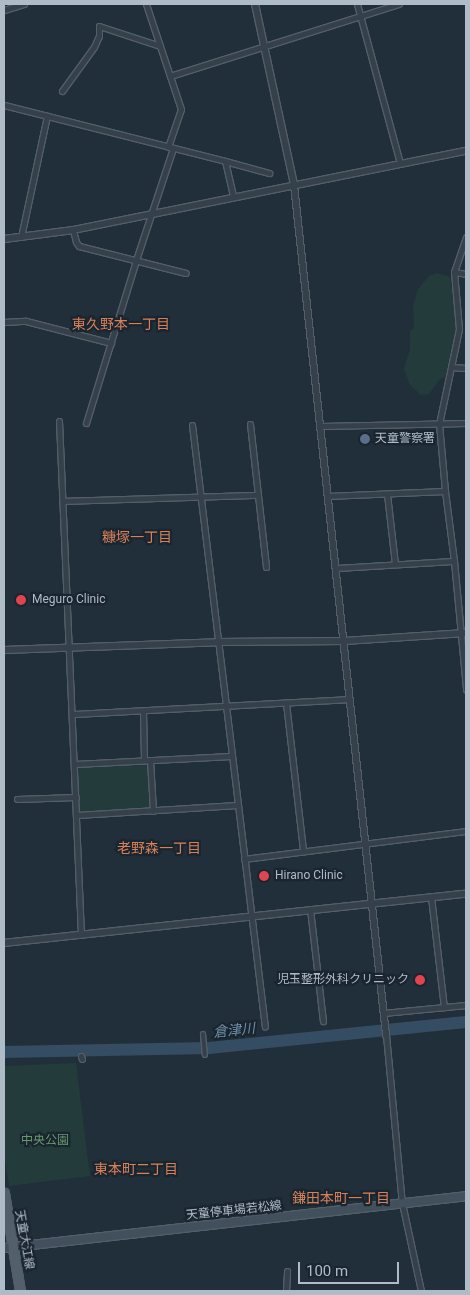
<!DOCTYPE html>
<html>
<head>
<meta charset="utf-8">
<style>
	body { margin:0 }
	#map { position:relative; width:470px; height:1295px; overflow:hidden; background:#212f3a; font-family:Roboto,"Noto Sans JP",sans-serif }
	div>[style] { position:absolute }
	.green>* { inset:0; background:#233b3b; transform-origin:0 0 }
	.river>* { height:12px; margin:-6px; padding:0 6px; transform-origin:6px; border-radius:6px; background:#344d62 }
	.roads { filter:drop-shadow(1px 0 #525e68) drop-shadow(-1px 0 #525e68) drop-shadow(0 1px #525e68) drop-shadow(0 -1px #525e68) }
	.pedestrian>* { height:4px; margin:-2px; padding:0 2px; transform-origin:2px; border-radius:2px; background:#35404b }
	.minor>* { height:5px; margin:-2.5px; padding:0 2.5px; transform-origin:2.5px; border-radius:2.5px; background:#35404b }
	.tertiary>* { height:6px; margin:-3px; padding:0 3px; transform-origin:3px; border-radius:3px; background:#35404b }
	.secondary>* { height:8px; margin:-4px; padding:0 4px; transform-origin:4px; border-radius:4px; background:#42505e }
	.primary>* { height:9px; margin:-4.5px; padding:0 4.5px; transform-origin:4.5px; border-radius:4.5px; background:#52606b }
	.dots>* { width:14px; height:14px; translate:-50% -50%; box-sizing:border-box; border:2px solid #1a252f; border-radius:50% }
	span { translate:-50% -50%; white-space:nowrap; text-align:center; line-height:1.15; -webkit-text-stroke:4.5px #1a252f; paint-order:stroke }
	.poi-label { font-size:12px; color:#afbbc7 }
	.left { translate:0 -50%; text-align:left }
	.right { translate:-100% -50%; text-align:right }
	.park-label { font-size:12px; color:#66986b }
	.street-label { font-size:12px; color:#afbbc7 }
	.neighbourhood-label { font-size:14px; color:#d7815a }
	.water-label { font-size:14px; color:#6f90ab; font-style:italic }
	.frame { position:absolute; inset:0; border:5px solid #afbbc7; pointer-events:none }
	.scale { position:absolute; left:298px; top:1262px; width:101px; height:22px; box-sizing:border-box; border:2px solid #afbbc7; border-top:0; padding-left:6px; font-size:15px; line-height:18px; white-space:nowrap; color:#afbbc7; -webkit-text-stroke:4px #1a252f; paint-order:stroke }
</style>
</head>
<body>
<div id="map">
	<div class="green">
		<i style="clip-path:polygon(437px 273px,450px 277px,454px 299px,456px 330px,445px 377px,439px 380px,429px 394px,421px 395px,410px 385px,404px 369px,410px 349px,410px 330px,413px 329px,414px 326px,413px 306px,418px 289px,429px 276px)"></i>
		<i style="left:149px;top:761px;width:48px;height:73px;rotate:88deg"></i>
		<i style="clip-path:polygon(76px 1063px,90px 1176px,9px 1186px,4px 1154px,4px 1066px)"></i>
	</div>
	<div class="river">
		<i style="left:4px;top:1052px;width:205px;rotate:-1.1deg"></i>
		<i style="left:209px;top:1048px;width:258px;rotate:-5.8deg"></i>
	</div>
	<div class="roads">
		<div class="pedestrian">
			<i style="left:203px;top:1034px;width:21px;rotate:85deg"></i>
		</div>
		<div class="minor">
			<i style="left:146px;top:4px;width:111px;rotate:71.6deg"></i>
			<i style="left:181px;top:109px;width:40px;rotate:108.9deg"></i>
			<i style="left:357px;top:4px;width:165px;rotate:74.9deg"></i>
			<i style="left:4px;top:10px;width:21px;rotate:-17deg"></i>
			<i style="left:170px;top:76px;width:240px;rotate:-17.5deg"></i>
			<i style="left:62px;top:91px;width:54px;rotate:-54deg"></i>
			<i style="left:94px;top:47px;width:12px;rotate:-66deg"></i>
			<i style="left:99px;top:36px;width:10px;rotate:-90deg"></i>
			<i style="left:99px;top:26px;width:64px;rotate:18.2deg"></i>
			<i style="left:4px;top:105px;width:228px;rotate:14.2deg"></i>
			<i style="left:225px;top:161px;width:37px;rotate:77deg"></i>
			<i style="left:225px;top:161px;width:46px;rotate:15.3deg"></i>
			<i style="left:73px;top:230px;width:12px;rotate:76deg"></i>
			<i style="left:76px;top:242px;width:5px;rotate:53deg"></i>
			<i style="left:79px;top:246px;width:110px;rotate:14.2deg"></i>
			<i style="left:21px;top:237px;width:124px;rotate:-77.9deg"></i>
			<i style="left:454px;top:272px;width:12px;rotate:9deg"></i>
			<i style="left:4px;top:322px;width:22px;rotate:-3deg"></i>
			<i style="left:26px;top:321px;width:88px;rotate:14.5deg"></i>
			<i style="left:451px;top:367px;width:15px;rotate:4deg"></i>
			<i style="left:59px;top:421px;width:514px;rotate:87.55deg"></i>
			<i style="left:86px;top:423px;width:170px;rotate:-72.9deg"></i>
			<i style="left:136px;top:260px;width:118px;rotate:-71.7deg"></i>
			<i style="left:250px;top:424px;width:144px;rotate:83.6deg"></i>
			<i style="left:192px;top:425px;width:606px;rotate:83.09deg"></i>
			<i style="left:321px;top:426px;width:145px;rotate:-1.2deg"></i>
			<i style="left:445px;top:491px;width:67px;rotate:-95.1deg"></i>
			<i style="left:439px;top:424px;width:97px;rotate:-78.1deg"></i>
			<i style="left:459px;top:329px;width:57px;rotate:-95deg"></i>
			<i style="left:454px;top:272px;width:37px;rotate:-71deg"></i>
			<i style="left:387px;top:494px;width:70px;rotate:83.5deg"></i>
			<i style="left:327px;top:496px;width:118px;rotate:-2.4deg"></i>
			<i style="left:445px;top:491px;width:71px;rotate:82.7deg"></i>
			<i style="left:454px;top:561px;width:119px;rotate:176.6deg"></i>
			<i style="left:63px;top:501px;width:195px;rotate:-1.8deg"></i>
			<i style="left:454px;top:561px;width:129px;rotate:84.6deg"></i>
			<i style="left:286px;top:703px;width:148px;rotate:83.4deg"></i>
			<i style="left:143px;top:711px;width:49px;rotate:88.8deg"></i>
			<i style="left:72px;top:714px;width:277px;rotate:-3.1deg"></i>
			<i style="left:150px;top:760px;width:51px;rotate:86.6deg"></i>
			<i style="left:75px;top:764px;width:156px;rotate:-2.9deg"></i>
			<i style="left:17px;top:799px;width:59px;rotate:-1.9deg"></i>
			<i style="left:77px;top:815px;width:160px;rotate:-3.6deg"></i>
			<i style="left:244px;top:859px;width:224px;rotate:-7.2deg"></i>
			<i style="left:431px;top:897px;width:111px;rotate:83.3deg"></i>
			<i style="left:310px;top:909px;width:113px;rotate:83.4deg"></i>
			<i style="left:383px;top:1013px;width:83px;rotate:-5.5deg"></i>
			<i style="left:386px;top:1035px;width:169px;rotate:84.6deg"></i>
			<i style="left:402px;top:1203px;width:90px;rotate:77.8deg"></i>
			<i style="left:81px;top:1056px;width:3px;rotate:72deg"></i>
			<i style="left:286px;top:1291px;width:20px;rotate:-87deg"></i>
		</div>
		<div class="tertiary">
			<i style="left:255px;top:4px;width:185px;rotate:77.8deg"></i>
			<i style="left:294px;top:185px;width:855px;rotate:83.82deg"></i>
			<i style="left:4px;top:239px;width:70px;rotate:-7.4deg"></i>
			<i style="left:73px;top:230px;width:401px;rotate:-11.4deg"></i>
			<i style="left:4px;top:650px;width:214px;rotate:-2.1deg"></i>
			<i style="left:218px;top:642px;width:126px;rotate:-0.5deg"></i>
			<i style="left:344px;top:641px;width:122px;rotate:-3.8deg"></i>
			<i style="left:4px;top:943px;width:465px;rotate:-6.1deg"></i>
		</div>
		<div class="secondary">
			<i style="left:4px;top:1248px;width:465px;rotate:-6.4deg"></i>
		</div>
		<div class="primary">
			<i style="left:4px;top:1193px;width:99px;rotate:80.7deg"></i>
		</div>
	</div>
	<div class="dots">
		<i style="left:365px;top:439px;background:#5c6f8a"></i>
		<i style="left:21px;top:600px;background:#e0444e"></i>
		<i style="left:264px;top:876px;background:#e0444e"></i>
		<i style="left:420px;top:980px;background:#e0444e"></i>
	</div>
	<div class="poi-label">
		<span class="left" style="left:375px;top:439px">天童警察署</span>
		<span class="left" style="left:32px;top:600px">Meguro Clinic</span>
		<span class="left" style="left:275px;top:876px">Hirano Clinic</span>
		<span class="right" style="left:409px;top:980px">児玉整形外科クリニック</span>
	</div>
	<div class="park-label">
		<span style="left:45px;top:1141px">中央公園</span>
	</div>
	<div class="street-label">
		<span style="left:234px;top:1211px;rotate:-6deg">天童停車場若松線</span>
		<span style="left:24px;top:1240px;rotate:80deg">天童大江線</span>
	</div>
	<div class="neighbourhood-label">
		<span style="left:121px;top:324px">東久野本一丁目</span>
		<span style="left:137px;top:537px">糠塚一丁目</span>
		<span style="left:159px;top:848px">老野森一丁目</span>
		<span style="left:136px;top:1169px">東本町二丁目</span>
		<span style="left:341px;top:1198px">鎌田本町一丁目</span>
	</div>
	<div class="water-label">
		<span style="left:234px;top:1030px;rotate:-6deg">倉津川</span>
	</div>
	<div class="frame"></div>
	<div class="scale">100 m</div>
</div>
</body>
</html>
